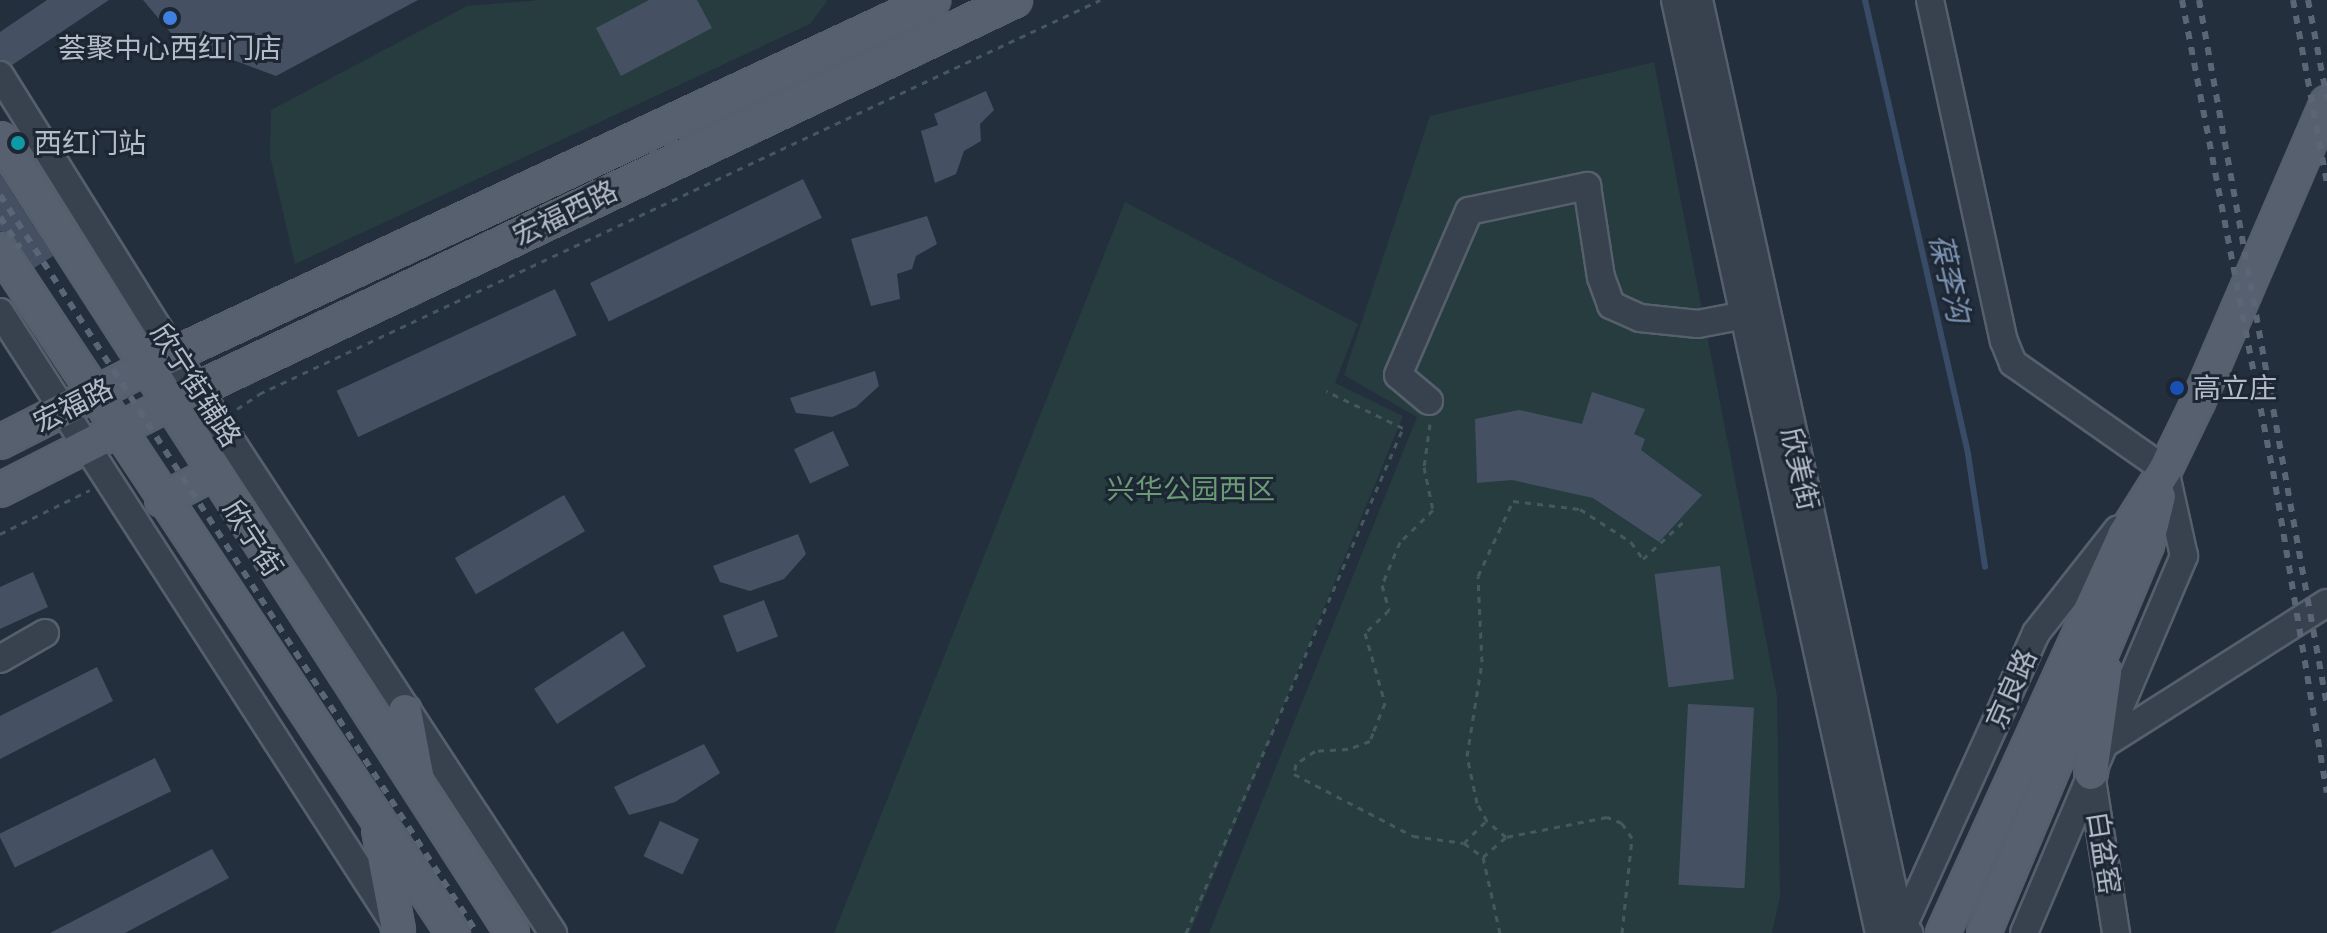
<!DOCTYPE html>
<html>
<head>
<meta charset="utf-8">
<style>
	body { margin:0 }
	#map { position:relative; width:2327px; height:933px; overflow:hidden; background:#242f3e; font-family:"IBM Plex Sans","Noto Sans SC",sans-serif }
	div>[style] { position:absolute }
	.green>* { inset:0; background:#263c3f }
	.stream>* { height:6px; margin:-3px; padding:0 3px; transform-origin:3px; border-radius:3px; background:#394c67 }
	.building>* { inset:0; background:#455162; transform-origin:0 0 }
	.path>* { height:3px; margin-top:-1.5px; transform-origin:0; background:repeating-linear-gradient(90deg,#44595c 0 6px,transparent 0 12px) }
	.roads { filter:drop-shadow(2px 0 #565f6c) drop-shadow(-2px 0 #565f6c) drop-shadow(0 2px #565f6c) drop-shadow(0 -2px #565f6c) }
	.minor>* { height:26px; margin:-13px; padding:0 13px; transform-origin:13px; border-radius:13px; background:#38414e }
	.major>* { height:32px; margin:-16px; padding:0 16px; transform-origin:16px; border-radius:16px; background:#56606e }
	.rail>* { height:6px; margin-top:-3px; transform-origin:0; background:repeating-linear-gradient(90deg,#5a6575 0 8px,transparent 0 16px) }
	.dots>* { width:22px; height:22px; translate:-50% -50%; box-sizing:border-box; border:4px solid #1d2633; border-radius:50% }
	span { translate:-50% -50%; white-space:nowrap; text-align:center; line-height:1.15; -webkit-text-stroke:6px #1d2633; paint-order:stroke }
	.poi-label { font-size:28px; color:#b4bcc9 }
	.left { translate:0 -50%; text-align:left }
	.street-label { font-size:28px; color:#b4bcc9 }
	.park-label { font-size:28px; color:#6b9a76 }
	.water-label { font-size:30px; color:#7c92b1; font-style:italic }
</style>
</head>
<body>
<div id="map">
	<div class="green">
		<i style="clip-path:polygon(540px 0,828px 0,810px 24px,295px 264px,270px 156px,271px 110px,467px 6px)"></i>
		<i style="clip-path:polygon(1654px 62px,1777px 696px,1780px 896px,1772px 933px,1209px 933px,1417px 417px,1344px 375px,1430px 116px)"></i>
		<i style="clip-path:polygon(1125px 202px,1358px 324px,1335px 383px,1403px 416px,1190px 933px,834px 933px)"></i>
	</div>
	<div class="stream">
		<i style="left:1865px;top:0;width:466px;rotate:77.2deg"></i>
		<i style="left:1968px;top:454px;width:114px;rotate:81.4deg"></i>
	</div>
	<div class="building">
		<i style="clip-path:polygon(47px 0,109px 0,12px 65px,0 59px,0 32px)"></i>
		<i style="clip-path:polygon(143px 0,418px 0,276px 76px,176px 39px)"></i>
		<i style="clip-path:polygon(649px 0,697px 0,712px 28px,621px 76px,596px 28px)"></i>
		<i style="clip-path:polygon(986px 91px,994px 110px,980px 124px,981px 141px,964px 151px,956px 174px,935px 183px,921px 131px,938px 125px,934px 114px)"></i>
		<i style="clip-path:polygon(0 174px,53px 256px,34px 268px,15px 239px,0 231px)"></i>
		<i style="left:803px;top:179px;width:43px;height:237px;rotate:64deg"></i>
		<i style="clip-path:polygon(927px 216px,937px 244px,916px 256px,912px 269px,897px 274px,900px 299px,871px 306px,851px 239px)"></i>
		<i style="left:555px;top:289px;width:51px;height:241px;rotate:65deg"></i>
		<i style="clip-path:polygon(875px 371px,879px 386px,856px 407px,832px 417px,796px 413px,790px 398px)"></i>
		<i style="clip-path:polygon(1592px 392px,1645px 409px,1634px 434px,1645px 439px,1641px 450px,1702px 495px,1659px 542px,1593px 498px,1512px 480px,1477px 483px,1475px 419px,1519px 410px,1582px 424px)"></i>
		<i style="left:833px;top:431px;width:38px;height:43px;rotate:65deg"></i>
		<i style="left:564px;top:495px;width:42px;height:126px;rotate:60deg"></i>
		<i style="clip-path:polygon(798px 534px,806px 554px,784px 579px,750px 591px,720px 582px,713px 566px)"></i>
		<i style="left:1720px;top:566px;width:114px;height:66px;rotate:83deg"></i>
		<i style="clip-path:polygon(33px 572px,48px 607px,0 629px,0 587px)"></i>
		<i style="left:764px;top:600px;width:39px;height:44px;rotate:69deg"></i>
		<i style="left:623px;top:631px;width:42px;height:106px;rotate:57deg"></i>
		<i style="clip-path:polygon(97px 667px,113px 701px,0 759px,0 716px)"></i>
		<i style="left:1688px;top:704px;width:66px;height:181px;rotate:3deg"></i>
		<i style="clip-path:polygon(704px 744px,720px 773px,675px 802px,629px 815px,614px 787px)"></i>
		<i style="left:155px;top:758px;width:37px;height:174px;rotate:64deg"></i>
		<i style="left:660px;top:821px;width:43px;height:39px;rotate:25deg"></i>
		<i style="clip-path:polygon(212px 849px,229px 878px,125px 933px,50px 933px)"></i>
	</div>
	<div class="path">
		<i style="left:237px;top:409px;width:27px;rotate:-34deg"></i>
		<i style="left:259px;top:394px;width:929px;rotate:-25.1deg"></i>
		<i style="left:1430px;top:424px;width:43px;rotate:97.9deg"></i>
		<i style="left:1424px;top:467px;width:44px;rotate:78.2deg"></i>
		<i style="left:1433px;top:510px;width:46px;rotate:135.9deg"></i>
		<i style="left:1400px;top:542px;width:47px;rotate:112.7deg"></i>
		<i style="left:1382px;top:585px;width:26px;rotate:74deg"></i>
		<i style="left:1389px;top:610px;width:33px;rotate:136deg"></i>
		<i style="left:1365px;top:633px;width:73px;rotate:74.1deg"></i>
		<i style="left:1385px;top:703px;width:32px;rotate:112deg"></i>
		<i style="left:1373px;top:733px;width:9px;rotate:111deg"></i>
		<i style="left:1370px;top:741px;width:23px;rotate:160deg"></i>
		<i style="left:1348px;top:749px;width:33px;rotate:177deg"></i>
		<i style="left:1315px;top:751px;width:23px;rotate:146deg"></i>
		<i style="left:1296px;top:764px;width:10px;rotate:101deg"></i>
		<i style="left:1294px;top:774px;width:134px;rotate:27.5deg"></i>
		<i style="left:1413px;top:836px;width:51px;rotate:7.8deg"></i>
		<i style="left:1464px;top:843px;width:24px;rotate:36deg"></i>
		<i style="left:1483px;top:857px;width:78px;rotate:77.4deg"></i>
		<i style="left:0;top:534px;width:100px;rotate:-26.1deg"></i>
		<i style="left:1464px;top:843px;width:31px;rotate:-45deg"></i>
		<i style="left:1483px;top:857px;width:30px;rotate:-41deg"></i>
		<i style="left:1186px;top:933px;width:550px;rotate:-66.75deg"></i>
		<i style="left:1403px;top:428px;width:85px;rotate:-154.3deg"></i>
		<i style="left:1622px;top:933px;width:96px;rotate:-84deg"></i>
		<i style="left:1632px;top:838px;width:18px;rotate:-124deg"></i>
		<i style="left:1622px;top:823px;width:16px;rotate:-158deg"></i>
		<i style="left:1607px;top:817px;width:103px;rotate:168.8deg"></i>
		<i style="left:1506px;top:837px;width:25px;rotate:-140deg"></i>
		<i style="left:1487px;top:821px;width:21px;rotate:-119deg"></i>
		<i style="left:1477px;top:803px;width:48px;rotate:-102deg"></i>
		<i style="left:1467px;top:756px;width:95px;rotate:-80.9deg"></i>
		<i style="left:1482px;top:662px;width:86px;rotate:-92.7deg"></i>
		<i style="left:1478px;top:576px;width:83px;rotate:-65deg"></i>
		<i style="left:1513px;top:501px;width:67px;rotate:6.8deg"></i>
		<i style="left:1580px;top:509px;width:61px;rotate:32.9deg"></i>
		<i style="left:1631px;top:542px;width:21px;rotate:55deg"></i>
		<i style="left:1643px;top:559px;width:54px;rotate:-42.8deg"></i>
	</div>
	<div class="roads">
		<div class="minor">
			<i style="left:1675px;top:0;width:955px;rotate:77.67deg"></i>
			<i style="left:1699px;top:0;width:952px;rotate:77.69deg"></i>
			<i style="left:1902px;top:930px;width:8px;rotate:23deg"></i>
			<i style="left:1930px;top:0;width:349px;rotate:77.8deg"></i>
			<i style="left:2004px;top:341px;width:24px;rotate:68deg"></i>
			<i style="left:2013px;top:363px;width:186px;rotate:35.1deg"></i>
			<i style="left:0;top:75px;width:330px;rotate:58deg"></i>
			<i style="left:175px;top:355px;width:691px;rotate:56.82deg"></i>
			<i style="left:0;top:312px;width:727px;rotate:57.18deg"></i>
			<i style="left:1429px;top:401px;width:40px;rotate:-140deg"></i>
			<i style="left:1398px;top:375px;width:179px;rotate:-66.6deg"></i>
			<i style="left:1469px;top:211px;width:121px;rotate:-12deg"></i>
			<i style="left:1587px;top:186px;width:92px;rotate:81.3deg"></i>
			<i style="left:1601px;top:277px;width:30px;rotate:70deg"></i>
			<i style="left:1611px;top:305px;width:32px;rotate:24deg"></i>
			<i style="left:1640px;top:318px;width:58px;rotate:5.9deg"></i>
			<i style="left:1698px;top:324px;width:48px;rotate:-10.8deg"></i>
			<i style="left:0;top:659px;width:52px;rotate:-30deg"></i>
			<i style="left:2103px;top:745px;width:265px;rotate:-32.4deg"></i>
			<i style="left:2091px;top:773px;width:162px;rotate:81.1deg"></i>
			<i style="left:1900px;top:933px;width:329px;rotate:-65.6deg"></i>
			<i style="left:2036px;top:633px;width:132px;rotate:-51.7deg"></i>
			<i style="left:2024px;top:933px;width:410px;rotate:-67deg"></i>
			<i style="left:2184px;top:556px;width:84px;rotate:-102.4deg"></i>
		</div>
		<div class="major">
			<i style="left:0;top:139px;width:945px;rotate:57.18deg"></i>
			<i style="left:0;top:250px;width:820px;rotate:56.45deg"></i>
			<i style="left:0;top:442px;width:163px;rotate:-27deg"></i>
			<i style="left:145px;top:368px;width:870px;rotate:-25.03deg"></i>
			<i style="left:0;top:490px;width:222px;rotate:-27deg"></i>
			<i style="left:198px;top:389px;width:905px;rotate:-25.46deg"></i>
			<i style="left:162px;top:500px;width:56px;rotate:-27.5deg"></i>
			<i style="left:405px;top:711px;width:75px;rotate:79.3deg"></i>
			<i style="left:2091px;top:773px;width:101px;rotate:-82deg"></i>
			<i style="left:379px;top:830px;width:102px;rotate:79.2deg"></i>
			<i style="left:1943px;top:933px;width:437px;rotate:-65.5deg"></i>
			<i style="left:2124px;top:535px;width:77px;rotate:-57.8deg"></i>
			<i style="left:2165px;top:470px;width:76px;rotate:-64.1deg"></i>
			<i style="left:2198px;top:402px;width:326px;rotate:-66.7deg"></i>
			<i style="left:1984px;top:933px;width:421px;rotate:-67.2deg"></i>
			<i style="left:2147px;top:545px;width:50px;rotate:-76.2deg"></i>
		</div>
	</div>
	<div class="rail">
		<i style="left:2182px;top:0;width:480px;rotate:79.1deg"></i>
		<i style="left:2273px;top:471px;width:326px;rotate:80.5deg"></i>
		<i style="left:2199px;top:0;width:718px;rotate:79.72deg"></i>
		<i style="left:2293px;top:0;width:187px;rotate:79.5deg"></i>
		<i style="left:2308px;top:0;width:101px;rotate:79.1deg"></i>
		<i style="left:0;top:195px;width:879px;rotate:57.12deg"></i>
		<i style="left:0;top:217px;width:37px;rotate:57deg"></i>
	</div>
	<div class="dots">
		<i style="left:170px;top:18px;background:#3f7fe0"></i>
		<i style="left:18px;top:143px;background:#0f9aa8"></i>
		<i style="left:2177px;top:388px;background:#1a4fb4"></i>
	</div>
	<div class="poi-label">
		<span style="left:170px;top:48px">荟聚中心西红门店</span>
		<span class="left" style="left:34px;top:143px">西红门站</span>
		<span class="left" style="left:2193px;top:388px">高立庄</span>
	</div>
	<div class="street-label">
		<span style="left:565px;top:213px;rotate:-26deg">宏福西路</span>
		<span style="left:196px;top:385px;rotate:57deg">欣宁街辅路</span>
		<span style="left:73px;top:405px;rotate:-27deg">宏福路</span>
		<span style="left:1800px;top:469px;rotate:77deg">欣美街</span>
		<span style="left:253px;top:538px;rotate:57deg">欣宁街</span>
		<span style="left:2011px;top:689px;rotate:-66deg">京良路</span>
		<span style="left:2104px;top:853px;rotate:81deg">白盆窑</span>
	</div>
	<div class="park-label">
		<span style="left:1191px;top:489px">兴华公园西区</span>
	</div>
	<div class="water-label">
		<span style="left:1950px;top:278px;rotate:77deg">葆李沟</span>
	</div>
</div>
</body>
</html>
